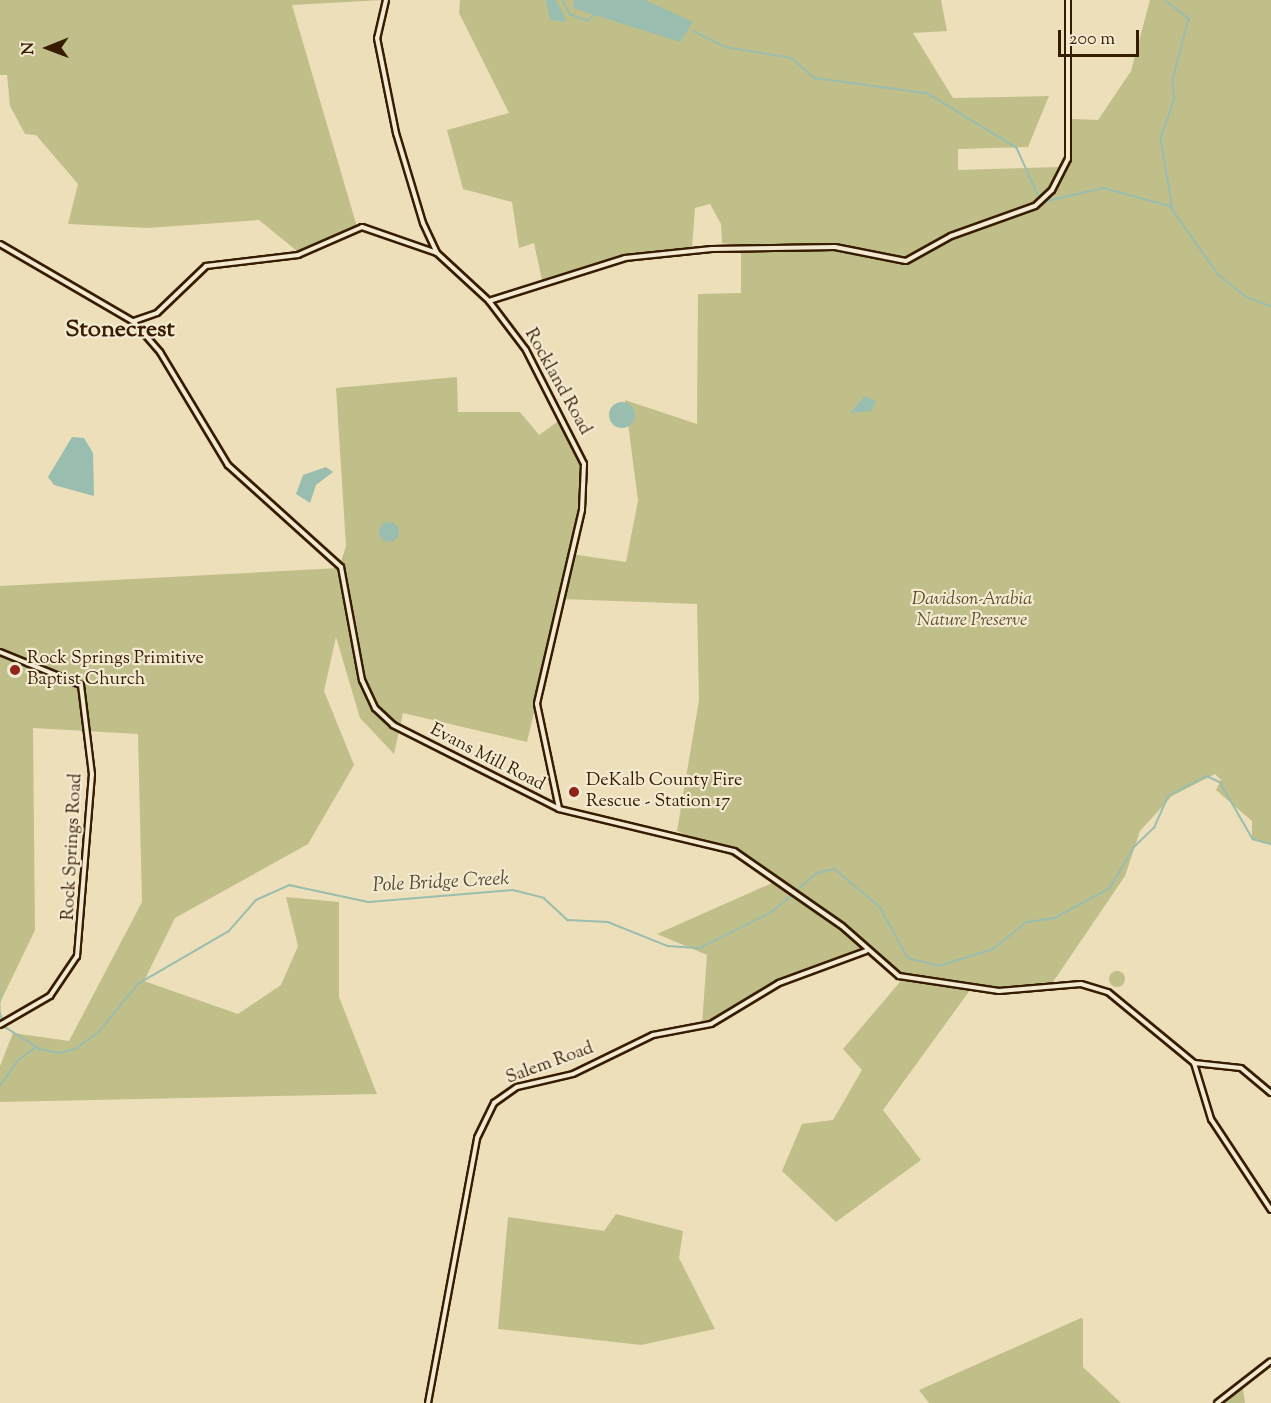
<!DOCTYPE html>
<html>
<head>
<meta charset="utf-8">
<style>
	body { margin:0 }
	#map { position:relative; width:1271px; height:1403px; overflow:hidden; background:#eddfb9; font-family:"Sorts Mill Goudy",serif }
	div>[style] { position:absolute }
	.green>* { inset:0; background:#c0bf8a }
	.round { border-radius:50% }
	.water>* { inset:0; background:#99bdae }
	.stream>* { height:1.5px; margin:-0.75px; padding:0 0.75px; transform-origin:0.75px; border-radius:0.75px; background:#99bdae }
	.roads { filter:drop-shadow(2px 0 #381c00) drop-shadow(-2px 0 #381c00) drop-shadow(0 2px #381c00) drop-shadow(0 -2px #381c00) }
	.secondary>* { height:4px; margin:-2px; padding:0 2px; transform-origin:2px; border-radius:2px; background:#f3ead2 }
	.dots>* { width:16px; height:16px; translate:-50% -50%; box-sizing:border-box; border:3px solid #f3ead2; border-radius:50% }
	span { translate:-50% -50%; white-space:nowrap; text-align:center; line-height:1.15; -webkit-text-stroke:4.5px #f3ead2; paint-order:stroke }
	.street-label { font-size:18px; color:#381c00 }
	.park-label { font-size:18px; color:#614d29; font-style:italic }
	.poi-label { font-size:18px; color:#381c00 }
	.left { translate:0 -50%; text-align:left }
	.water-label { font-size:20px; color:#554c34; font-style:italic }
	.district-label { font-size:24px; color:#381c00; font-weight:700 }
	.north { position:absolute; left:18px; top:18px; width:60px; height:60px; -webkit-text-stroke:4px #f3ead2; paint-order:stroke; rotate:269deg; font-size:16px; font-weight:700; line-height:24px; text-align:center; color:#381c00 }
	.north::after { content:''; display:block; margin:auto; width:21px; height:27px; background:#381c00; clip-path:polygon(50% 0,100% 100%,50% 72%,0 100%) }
	.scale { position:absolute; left:1058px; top:30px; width:81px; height:27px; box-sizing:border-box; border:3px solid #381c00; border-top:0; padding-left:8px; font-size:18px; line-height:21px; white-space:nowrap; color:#381c00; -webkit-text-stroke:4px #f3ead2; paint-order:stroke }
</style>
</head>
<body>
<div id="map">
	<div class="green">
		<i style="clip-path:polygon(0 0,383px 0,292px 5px,357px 227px,297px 251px,259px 220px,148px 228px,68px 224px,78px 184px,36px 135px,25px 134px,10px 106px,7px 75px,0 75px)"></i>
		<i style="clip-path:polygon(460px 0,941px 0,947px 31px,913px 33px,953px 98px,1049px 96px,1028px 147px,958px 149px,958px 170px,1062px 167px,1060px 171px,1071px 158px,1072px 119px,1098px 120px,1131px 71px,1150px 0,1271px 0,1271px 844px,1252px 840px,1252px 821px,1216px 790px,1221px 780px,1215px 774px,1172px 796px,1140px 831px,1125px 876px,1053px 982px,1003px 992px,973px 986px,883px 1110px,921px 1160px,836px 1222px,782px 1171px,802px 1124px,833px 1120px,862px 1070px,843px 1049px,905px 976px,868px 945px,782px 979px,720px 1020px,702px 1024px,707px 955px,657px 934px,781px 879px,677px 831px,699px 700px,697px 604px,561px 599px,527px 742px,403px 713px,394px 754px,360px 718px,336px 637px,324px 691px,354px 765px,308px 844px,175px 918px,144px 981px,238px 1014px,281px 985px,298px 946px,286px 897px,339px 902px,339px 997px,377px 1094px,0 1102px,0 1066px,13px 1033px,69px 1041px,142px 902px,138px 734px,33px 728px,35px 930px,0 1003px,0 586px,339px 568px,346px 546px,336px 388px,457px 377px,458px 412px,520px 412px,539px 435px,560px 420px,585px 463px,586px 486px,571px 554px,626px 562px,638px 501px,625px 400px,697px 424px,698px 294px,741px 293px,741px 245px,722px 243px,721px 224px,710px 204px,695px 208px,692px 247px,637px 254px,542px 280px,534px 243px,519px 248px,512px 202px,463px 189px,447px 130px,509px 113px,459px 13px)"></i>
		<i class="round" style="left:1109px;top:971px;width:16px;height:16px"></i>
		<i style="clip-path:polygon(616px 1214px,683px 1231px,679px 1258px,715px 1329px,641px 1345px,498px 1329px,508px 1217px,604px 1231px)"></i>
		<i style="clip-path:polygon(1081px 1318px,1083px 1319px,1083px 1367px,1121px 1403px,929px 1403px,919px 1390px)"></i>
		<i style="clip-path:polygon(1242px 1383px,1245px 1403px,1217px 1403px)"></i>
	</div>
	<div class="water">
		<i style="clip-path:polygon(546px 0,556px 0,567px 22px,550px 20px)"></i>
		<i style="clip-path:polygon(574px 0,645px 0,693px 22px,680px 42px,573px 8px)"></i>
		<i style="clip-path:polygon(865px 396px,876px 401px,871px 411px,850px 413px)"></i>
		<i class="round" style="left:609px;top:402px;width:26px;height:26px"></i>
		<i style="clip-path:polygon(72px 437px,84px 438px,93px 453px,94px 496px,54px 485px,48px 477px)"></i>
		<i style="clip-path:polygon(326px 467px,333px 472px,316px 485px,310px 503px,296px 494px,303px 475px)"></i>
		<i class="round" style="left:379px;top:522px;width:20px;height:20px"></i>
	</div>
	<div class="stream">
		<i style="left:563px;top:0;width:16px;rotate:63deg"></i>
		<i style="left:570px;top:14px;width:18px;rotate:22deg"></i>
		<i style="left:587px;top:21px;width:9px;rotate:-41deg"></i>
		<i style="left:1165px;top:0;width:31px;rotate:38deg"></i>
		<i style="left:1189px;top:19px;width:63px;rotate:104.7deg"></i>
		<i style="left:1173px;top:80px;width:18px;rotate:84deg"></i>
		<i style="left:1175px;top:98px;width:43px;rotate:108.9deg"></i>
		<i style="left:1161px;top:139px;width:71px;rotate:80.3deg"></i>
		<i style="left:693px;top:31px;width:37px;rotate:26deg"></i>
		<i style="left:726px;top:47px;width:67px;rotate:9.5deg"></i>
		<i style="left:792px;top:58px;width:30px;rotate:42deg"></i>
		<i style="left:814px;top:78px;width:114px;rotate:7.6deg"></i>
		<i style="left:927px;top:93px;width:105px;rotate:31.4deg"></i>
		<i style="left:1017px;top:148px;width:56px;rotate:65.7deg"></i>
		<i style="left:1043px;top:202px;width:63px;rotate:-12.9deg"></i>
		<i style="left:1104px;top:188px;width:68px;rotate:15.3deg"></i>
		<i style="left:1170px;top:206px;width:83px;rotate:54.8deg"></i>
		<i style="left:1218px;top:274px;width:36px;rotate:39deg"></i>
		<i style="left:1246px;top:297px;width:27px;rotate:20deg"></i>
		<i style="left:0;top:990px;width:21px;rotate:90deg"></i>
		<i style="left:0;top:1012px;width:16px;rotate:72deg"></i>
		<i style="left:5px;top:1027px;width:41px;rotate:32.2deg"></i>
		<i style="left:40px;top:1049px;width:19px;rotate:12deg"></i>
		<i style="left:59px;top:1053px;width:16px;rotate:-14deg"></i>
		<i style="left:75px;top:1049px;width:28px;rotate:-35deg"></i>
		<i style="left:98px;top:1033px;width:63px;rotate:-50.8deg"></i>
		<i style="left:138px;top:984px;width:105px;rotate:-30.2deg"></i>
		<i style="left:229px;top:931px;width:41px;rotate:-48.9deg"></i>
		<i style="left:256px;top:900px;width:36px;rotate:-24deg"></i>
		<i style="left:289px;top:885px;width:82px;rotate:12deg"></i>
		<i style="left:369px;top:902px;width:144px;rotate:-4.8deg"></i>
		<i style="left:513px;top:890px;width:32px;rotate:14deg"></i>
		<i style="left:544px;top:898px;width:33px;rotate:43deg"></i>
		<i style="left:568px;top:920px;width:40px;rotate:2.9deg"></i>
		<i style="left:608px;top:922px;width:65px;rotate:21.8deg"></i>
		<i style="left:668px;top:946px;width:32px;rotate:4deg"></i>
		<i style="left:700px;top:948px;width:80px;rotate:-26.6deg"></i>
		<i style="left:772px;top:912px;width:60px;rotate:-40.9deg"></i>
		<i style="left:817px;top:873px;width:18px;rotate:-13deg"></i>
		<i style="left:835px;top:869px;width:59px;rotate:40.2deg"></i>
		<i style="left:880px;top:907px;width:58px;rotate:61.2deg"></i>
		<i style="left:908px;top:958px;width:32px;rotate:14deg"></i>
		<i style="left:939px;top:966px;width:57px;rotate:-17.5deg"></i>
		<i style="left:993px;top:949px;width:43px;rotate:-38.5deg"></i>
		<i style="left:1027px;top:922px;width:28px;rotate:-8deg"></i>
		<i style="left:1055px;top:918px;width:63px;rotate:-28.6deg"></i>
		<i style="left:1110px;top:888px;width:48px;rotate:-59.7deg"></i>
		<i style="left:1134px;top:847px;width:28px;rotate:-44deg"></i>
		<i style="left:1154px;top:828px;width:35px;rotate:-66deg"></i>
		<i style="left:1168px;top:796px;width:44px;rotate:-27.1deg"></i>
		<i style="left:1207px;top:776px;width:14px;rotate:25deg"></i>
		<i style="left:1220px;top:782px;width:66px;rotate:59.9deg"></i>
		<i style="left:1253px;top:839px;width:19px;rotate:16deg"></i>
		<i style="left:0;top:1086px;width:32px;rotate:-55deg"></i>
		<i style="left:18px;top:1060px;width:21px;rotate:-35deg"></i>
	</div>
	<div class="roads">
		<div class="secondary">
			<i style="left:386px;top:0;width:39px;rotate:103deg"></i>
			<i style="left:377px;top:38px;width:97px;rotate:78.7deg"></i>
			<i style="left:396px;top:133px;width:94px;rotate:73.3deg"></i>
			<i style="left:423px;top:223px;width:33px;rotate:65deg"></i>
			<i style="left:437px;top:253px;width:71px;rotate:42.7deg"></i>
			<i style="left:489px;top:301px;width:61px;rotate:52.9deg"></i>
			<i style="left:526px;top:350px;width:128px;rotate:63deg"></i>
			<i style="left:584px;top:464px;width:46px;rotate:92.5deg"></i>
			<i style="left:582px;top:510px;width:199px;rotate:103.1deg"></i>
			<i style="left:537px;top:704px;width:106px;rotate:78.1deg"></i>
			<i style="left:0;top:244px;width:155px;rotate:30.2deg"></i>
			<i style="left:134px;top:322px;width:40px;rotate:49deg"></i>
			<i style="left:160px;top:352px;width:132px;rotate:59deg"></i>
			<i style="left:228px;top:465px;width:152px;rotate:42.1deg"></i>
			<i style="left:341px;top:567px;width:115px;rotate:79.5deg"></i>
			<i style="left:362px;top:680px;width:31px;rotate:65deg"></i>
			<i style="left:375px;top:708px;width:25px;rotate:43deg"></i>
			<i style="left:393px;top:725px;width:186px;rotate:26.8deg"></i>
			<i style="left:559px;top:809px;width:180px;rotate:13.5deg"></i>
			<i style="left:734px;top:851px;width:131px;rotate:34.8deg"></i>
			<i style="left:842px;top:926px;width:76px;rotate:41.3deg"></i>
			<i style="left:899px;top:976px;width:101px;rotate:8.5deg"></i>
			<i style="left:999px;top:991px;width:82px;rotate:-4.9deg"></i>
			<i style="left:1081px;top:984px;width:28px;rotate:17deg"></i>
			<i style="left:1108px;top:992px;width:112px;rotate:39.5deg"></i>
			<i style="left:1194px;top:1063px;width:59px;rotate:73.1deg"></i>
			<i style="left:1211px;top:1119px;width:109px;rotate:56.6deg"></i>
			<i style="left:489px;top:301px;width:143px;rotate:-17.5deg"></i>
			<i style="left:625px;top:258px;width:87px;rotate:-5.9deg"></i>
			<i style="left:712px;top:249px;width:123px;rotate:-0.9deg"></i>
			<i style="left:835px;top:247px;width:72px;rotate:11.2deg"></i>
			<i style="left:906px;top:261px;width:51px;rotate:-29.1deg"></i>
			<i style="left:951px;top:236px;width:89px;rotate:-19.7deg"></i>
			<i style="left:1035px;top:206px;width:23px;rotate:-43deg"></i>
			<i style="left:1052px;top:190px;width:35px;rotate:-63deg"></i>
			<i style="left:1068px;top:159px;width:159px;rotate:-90deg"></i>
			<i style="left:134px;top:321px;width:24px;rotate:-19deg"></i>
			<i style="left:157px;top:313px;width:68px;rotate:-43.8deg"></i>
			<i style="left:206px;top:266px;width:93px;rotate:-6.8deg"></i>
			<i style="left:298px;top:255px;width:70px;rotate:-23.6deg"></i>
			<i style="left:362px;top:227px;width:79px;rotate:19.1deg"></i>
			<i style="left:0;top:652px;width:87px;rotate:22.2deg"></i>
			<i style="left:81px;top:685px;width:90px;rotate:83deg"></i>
			<i style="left:92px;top:774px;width:183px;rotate:94.7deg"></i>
			<i style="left:77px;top:956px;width:48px;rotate:124deg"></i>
			<i style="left:50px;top:996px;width:58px;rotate:149.9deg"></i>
			<i style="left:1194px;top:1063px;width:47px;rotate:6.1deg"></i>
			<i style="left:1241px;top:1068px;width:39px;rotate:40deg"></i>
			<i style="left:428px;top:1403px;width:269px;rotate:-79.5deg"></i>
			<i style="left:477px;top:1138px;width:39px;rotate:-64deg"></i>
			<i style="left:494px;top:1103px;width:28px;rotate:-35deg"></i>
			<i style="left:517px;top:1087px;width:57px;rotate:-13.1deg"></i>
			<i style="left:573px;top:1074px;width:89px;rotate:-26deg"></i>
			<i style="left:653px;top:1035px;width:59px;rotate:-10.7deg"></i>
			<i style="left:711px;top:1024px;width:79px;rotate:-31.1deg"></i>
			<i style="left:779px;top:983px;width:93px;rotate:-20.2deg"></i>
			<i style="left:1217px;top:1403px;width:68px;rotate:-37.9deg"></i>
		</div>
	</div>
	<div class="dots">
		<i style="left:15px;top:670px;background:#8f2418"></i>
		<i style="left:574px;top:792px;background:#8f2418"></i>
	</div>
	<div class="street-label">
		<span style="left:557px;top:382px;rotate:61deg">Rockland Road</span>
		<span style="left:487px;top:758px;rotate:27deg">Evans Mill Road</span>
		<span style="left:73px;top:847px;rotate:-87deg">Rock Springs Road</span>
		<span style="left:550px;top:1064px;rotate:-20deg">Salem Road</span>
	</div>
	<div class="park-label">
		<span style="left:972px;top:611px">Davidson-Arabia<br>Nature Preserve</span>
	</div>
	<div class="poi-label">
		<span class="left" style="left:27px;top:670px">Rock Springs Primitive<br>Baptist Church</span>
		<span class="left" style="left:586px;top:792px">DeKalb County Fire<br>Rescue - Station 17</span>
	</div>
	<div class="water-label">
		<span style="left:441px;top:883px;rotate:-3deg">Pole Bridge Creek</span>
	</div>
	<div class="district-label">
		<span style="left:120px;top:331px">Stonecrest</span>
	</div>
	<div class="north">N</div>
	<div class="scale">200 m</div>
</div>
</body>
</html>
